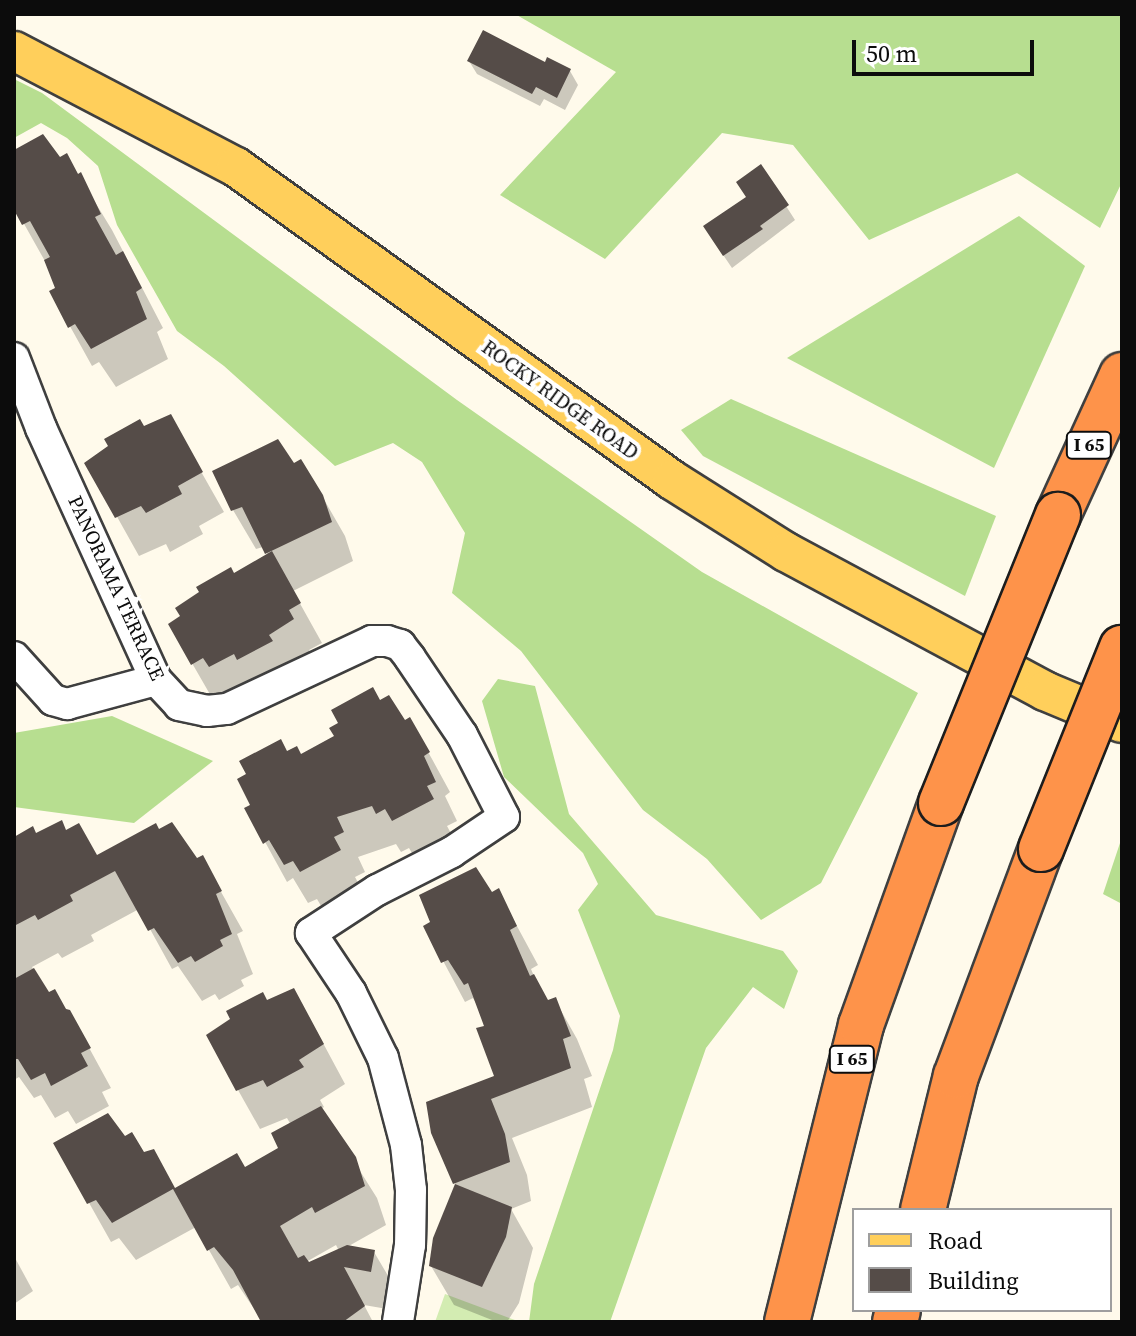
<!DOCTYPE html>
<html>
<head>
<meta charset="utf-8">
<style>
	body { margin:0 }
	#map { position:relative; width:1136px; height:1336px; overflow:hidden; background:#fffaeb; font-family:"Source Serif 4",serif }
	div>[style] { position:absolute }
	.green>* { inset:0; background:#d3ecb2 }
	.forest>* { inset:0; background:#b7de90 }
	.shadow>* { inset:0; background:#0003 }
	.building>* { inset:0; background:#554c48 }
	.roads { filter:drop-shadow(2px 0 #3f3f3f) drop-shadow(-2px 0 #3f3f3f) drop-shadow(0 2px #3f3f3f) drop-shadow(0 -2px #3f3f3f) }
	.minor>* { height:30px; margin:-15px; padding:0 15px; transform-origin:15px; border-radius:15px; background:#fff }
	.major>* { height:38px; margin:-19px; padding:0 19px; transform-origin:19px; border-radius:19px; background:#ffcf5b }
	.highway>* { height:44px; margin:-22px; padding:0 22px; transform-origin:22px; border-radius:22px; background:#fe934a }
	.bridges { filter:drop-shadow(2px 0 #1d1d1d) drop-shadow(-2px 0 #1d1d1d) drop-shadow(0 2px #1d1d1d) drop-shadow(0 -2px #1d1d1d) }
	.highway-bridge>* { height:44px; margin:-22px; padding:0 22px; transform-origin:22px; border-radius:22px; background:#fe934a }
	span { translate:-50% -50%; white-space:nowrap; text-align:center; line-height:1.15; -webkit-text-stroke:8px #fff; paint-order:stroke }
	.shield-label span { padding:2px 6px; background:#fff; border:2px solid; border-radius:6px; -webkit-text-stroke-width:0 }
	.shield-label { font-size:18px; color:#0c0c0c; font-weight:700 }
	.street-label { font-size:20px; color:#0c0c0c }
	.frame { position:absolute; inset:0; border:16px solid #0c0c0c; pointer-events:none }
	.legend { position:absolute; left:852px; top:1208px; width:260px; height:104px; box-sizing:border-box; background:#fff; border:2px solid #9e9e9e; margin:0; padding:10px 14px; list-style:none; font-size:24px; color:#0c0c0c }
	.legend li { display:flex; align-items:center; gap:16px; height:40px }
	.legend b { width:40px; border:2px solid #9e9e9e }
	.scale { position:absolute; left:852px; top:40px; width:182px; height:36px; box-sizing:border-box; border:4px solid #0c0c0c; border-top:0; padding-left:10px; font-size:24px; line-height:28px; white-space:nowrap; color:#0c0c0c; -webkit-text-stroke:6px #fff; paint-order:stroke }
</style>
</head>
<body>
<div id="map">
	<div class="green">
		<i style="clip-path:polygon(445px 1294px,515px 1320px,514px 1322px,435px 1322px)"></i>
	</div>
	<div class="forest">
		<i style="clip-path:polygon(515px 14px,1122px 14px,1122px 182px,1100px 228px,1017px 173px,869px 240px,793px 145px,722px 133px,605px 259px,500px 195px,616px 72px)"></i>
		<i style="clip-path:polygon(14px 79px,42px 93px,457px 400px,702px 572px,918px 693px,821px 883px,761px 920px,707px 859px,643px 810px,521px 651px,452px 593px,465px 533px,422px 462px,393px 443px,335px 466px,224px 366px,177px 331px,117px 225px,98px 166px,67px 138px,41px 123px,14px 138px)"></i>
		<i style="clip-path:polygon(1019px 216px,1085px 266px,994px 468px,787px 358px)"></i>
		<i style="clip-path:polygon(731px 399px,996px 516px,965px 596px,703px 456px,681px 430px)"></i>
		<i style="clip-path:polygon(498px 679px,535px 686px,569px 814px,656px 915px,783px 951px,798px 971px,784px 1009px,753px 987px,706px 1048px,610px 1322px,529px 1322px,534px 1284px,613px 1050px,620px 1016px,578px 910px,598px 884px,583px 853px,504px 777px,482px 701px)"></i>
		<i style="clip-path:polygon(112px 716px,213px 761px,134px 823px,14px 807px,14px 733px)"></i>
		<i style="clip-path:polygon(1122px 837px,1122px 904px,1103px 894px)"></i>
	</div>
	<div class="shadow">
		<i style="clip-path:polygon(469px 61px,546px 65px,570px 71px,578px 85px,565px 110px,544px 99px,540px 106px,477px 74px)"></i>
		<i style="clip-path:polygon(14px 152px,59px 160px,67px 156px,112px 230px,163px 328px,157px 332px,168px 359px,116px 387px,99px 362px,92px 366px,51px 292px,58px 289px,46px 263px,14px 206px)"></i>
		<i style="clip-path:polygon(761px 167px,795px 220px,732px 268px,713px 240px,748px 198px)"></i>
		<i style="clip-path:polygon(170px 417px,224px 512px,199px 526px,203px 534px,170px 552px,166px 544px,139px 556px,87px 463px,143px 428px)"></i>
		<i style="clip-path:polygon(293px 466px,322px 496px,345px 536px,353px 561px,293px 591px,322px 643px,309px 650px,315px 659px,215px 703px,170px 625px,183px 617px,202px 593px,268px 555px,263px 547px,256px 549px,233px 510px)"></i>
		<i style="clip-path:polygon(380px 703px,404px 723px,410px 720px,432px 759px,450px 792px,445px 796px,457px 821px,447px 826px,454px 839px,416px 860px,409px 848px,401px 852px,396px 844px,358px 857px,365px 872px,355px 877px,362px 890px,324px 911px,317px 899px,308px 903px,293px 878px,287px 882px,247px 809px,287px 753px,301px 757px,336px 737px)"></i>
		<i style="clip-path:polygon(66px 832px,97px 857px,159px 832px,196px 861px,202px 858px,243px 931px,237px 934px,253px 974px,241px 980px,244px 986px,219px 1000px,215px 994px,202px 1001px,178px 966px,172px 969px,139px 909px,91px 935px,94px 941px,62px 958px,58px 953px,32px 967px,48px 995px,69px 1011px,111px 1088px,102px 1092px,109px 1106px,76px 1124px,68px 1111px,55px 1118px,41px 1095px,34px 1098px,19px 1077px,14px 1080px,14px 839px)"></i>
		<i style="clip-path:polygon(498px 891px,538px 965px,531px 969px,536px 981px,548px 1002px,555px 1000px,577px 1039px,592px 1076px,584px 1079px,592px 1107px,512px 1138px,527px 1175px,531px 1201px,511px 1209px,533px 1248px,519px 1303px,507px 1322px,497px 1322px,454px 1305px,431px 1266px,456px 1186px,433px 1132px,497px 1077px,480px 1010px,473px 998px,465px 1002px,425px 927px)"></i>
		<i style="clip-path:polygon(evenodd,266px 1002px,316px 1030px,345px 1084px,320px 1100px,324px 1107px,321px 1109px,377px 1198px,386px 1225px,347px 1247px,374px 1252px,397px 1291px,393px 1310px,364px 1305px,373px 1322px,263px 1322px,238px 1285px,231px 1289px,196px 1227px,136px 1260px,119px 1238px,111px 1242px,56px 1144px,124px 1139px,175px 1190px,244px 1170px,280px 1149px,291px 1125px,287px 1118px,260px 1129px,238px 1090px,266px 1002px,336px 1245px,339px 1251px,308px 1265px,306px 1262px,336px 1245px)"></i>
		<i style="clip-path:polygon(14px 1256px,33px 1291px,14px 1304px)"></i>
	</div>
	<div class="building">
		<i style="clip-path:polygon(483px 30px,545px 62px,547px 57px,571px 69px,557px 98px,536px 87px,532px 94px,467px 61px)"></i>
		<i style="clip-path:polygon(43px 134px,60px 157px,67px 153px,78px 174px,81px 172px,101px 214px,95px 217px,116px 255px,123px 251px,142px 288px,136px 292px,147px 319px,91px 349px,75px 324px,68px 328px,49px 291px,55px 288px,44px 260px,50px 257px,30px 221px,22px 225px,14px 210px,14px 150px)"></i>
		<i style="clip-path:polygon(761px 164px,789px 205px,760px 226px,763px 229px,723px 256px,703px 226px,746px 197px,736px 182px)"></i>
		<i style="clip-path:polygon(171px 414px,203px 472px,178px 486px,182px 494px,146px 513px,141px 506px,115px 518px,84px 463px,108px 446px,104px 439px,140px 419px,144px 426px)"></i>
		<i style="clip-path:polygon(278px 439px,294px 463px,301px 459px,323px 495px,332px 522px,265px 554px,242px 507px,231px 511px,212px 471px)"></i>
		<i style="clip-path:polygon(272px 551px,301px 603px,289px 610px,294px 619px,269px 635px,273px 641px,237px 660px,234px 654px,209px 667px,203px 658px,191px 665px,168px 624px,180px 616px,175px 608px,199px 592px,196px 587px,231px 567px,234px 573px)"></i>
		<i style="clip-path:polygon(373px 687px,380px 700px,389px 695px,405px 720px,410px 717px,430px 752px,424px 756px,436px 782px,427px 786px,434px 799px,392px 821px,385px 809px,376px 814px,372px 806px,337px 817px,344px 832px,334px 837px,341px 850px,300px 872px,293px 861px,284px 865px,269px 840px,263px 844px,244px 808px,250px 805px,237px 779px,246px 774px,239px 761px,281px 739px,287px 751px,297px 746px,301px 754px,334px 736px,329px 728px,338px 723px,331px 710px)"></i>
		<i style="clip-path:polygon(62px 820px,66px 830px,79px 823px,97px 855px,156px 823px,159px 829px,172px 822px,197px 858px,203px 855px,222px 891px,216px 894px,232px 934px,220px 940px,223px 946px,195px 962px,191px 956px,178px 963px,154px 928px,148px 931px,115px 871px,70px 895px,73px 901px,38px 920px,35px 915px,14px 926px,14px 837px,33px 826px,36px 833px)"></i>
		<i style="clip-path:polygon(476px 867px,492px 892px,499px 888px,517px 926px,510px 930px,530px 976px,534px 974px,548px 1000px,556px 997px,571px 1036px,563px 1039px,571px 1068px,491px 1099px,505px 1134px,510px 1162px,453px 1184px,431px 1133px,426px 1102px,494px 1076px,476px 1028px,484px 1026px,468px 983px,464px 985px,448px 960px,441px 963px,423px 926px,430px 922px,419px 895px)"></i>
		<i style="clip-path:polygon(34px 968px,49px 992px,55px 989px,66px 1009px,70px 1010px,91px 1048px,81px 1053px,88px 1066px,51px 1086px,45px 1073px,31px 1080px,18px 1059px,14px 1059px,14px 979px)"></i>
		<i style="clip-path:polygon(294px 988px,324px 1044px,299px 1060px,304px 1067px,267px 1087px,263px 1080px,236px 1091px,206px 1035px,230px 1019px,226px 1011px,263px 992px,267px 1000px)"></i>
		<i style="clip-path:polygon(321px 1106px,356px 1157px,365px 1186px,315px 1213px,312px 1207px,280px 1226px,298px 1258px,304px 1255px,309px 1262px,347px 1245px,375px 1250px,371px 1272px,344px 1267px,365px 1306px,343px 1322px,261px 1322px,233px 1270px,214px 1247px,207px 1251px,173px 1189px,112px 1223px,96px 1200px,87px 1204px,53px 1143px,108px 1113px,125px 1136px,132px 1132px,144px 1152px,154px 1149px,175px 1188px,237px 1153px,245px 1167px,278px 1148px,271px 1133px)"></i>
		<i style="clip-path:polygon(455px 1184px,512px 1207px,506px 1237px,482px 1287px,429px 1266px,433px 1238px)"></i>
	</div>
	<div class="roads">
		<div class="minor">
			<i style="left:14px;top:358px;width:75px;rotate:68.9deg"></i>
			<i style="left:41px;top:428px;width:277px;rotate:65.5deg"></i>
			<i style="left:156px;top:680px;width:34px;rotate:47deg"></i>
			<i style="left:179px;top:705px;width:29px;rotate:12deg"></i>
			<i style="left:207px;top:711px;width:20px;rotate:-6deg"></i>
			<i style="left:227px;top:709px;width:160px;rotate:-25.1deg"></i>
			<i style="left:372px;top:641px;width:15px"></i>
			<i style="left:387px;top:641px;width:14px;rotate:17deg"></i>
			<i style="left:400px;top:645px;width:16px;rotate:52deg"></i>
			<i style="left:410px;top:658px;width:93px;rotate:56deg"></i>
			<i style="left:462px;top:735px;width:92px;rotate:62.9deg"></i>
			<i style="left:504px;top:817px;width:63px;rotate:146.1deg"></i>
			<i style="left:452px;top:852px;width:84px;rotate:153.1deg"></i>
			<i style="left:377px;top:890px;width:79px;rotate:146.9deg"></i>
			<i style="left:311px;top:933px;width:72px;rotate:56.3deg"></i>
			<i style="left:351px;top:993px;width:72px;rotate:63.8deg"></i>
			<i style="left:383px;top:1058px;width:90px;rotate:75.2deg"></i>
			<i style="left:406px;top:1145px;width:45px;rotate:83.7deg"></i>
			<i style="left:411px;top:1190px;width:55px;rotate:91deg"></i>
			<i style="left:410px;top:1245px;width:78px;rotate:98.9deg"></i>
			<i style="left:14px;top:657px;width:58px;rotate:47.8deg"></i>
			<i style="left:53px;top:700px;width:15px;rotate:16deg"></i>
			<i style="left:67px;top:704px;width:92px;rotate:-15.1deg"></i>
		</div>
		<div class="major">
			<i style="left:14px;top:51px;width:250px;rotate:27.6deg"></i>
			<i style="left:236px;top:167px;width:537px;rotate:35.67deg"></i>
			<i style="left:672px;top:480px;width:135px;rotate:32.3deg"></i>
			<i style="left:786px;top:552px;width:294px;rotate:28.2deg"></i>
			<i style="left:1045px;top:691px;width:83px;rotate:22.6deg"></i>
		</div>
		<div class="highway">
			<i style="left:1058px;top:515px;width:154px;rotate:-65.4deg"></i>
			<i style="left:923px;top:1210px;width:138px;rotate:-76.2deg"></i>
			<i style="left:956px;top:1076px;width:242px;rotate:-69.5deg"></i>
			<i style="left:787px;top:1322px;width:306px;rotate:-76deg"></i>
			<i style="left:861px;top:1025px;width:236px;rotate:-70.2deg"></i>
			<i style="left:895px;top:1322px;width:12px;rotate:-76deg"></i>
		</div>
	</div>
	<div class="bridges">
		<div class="highway-bridge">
			<i style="left:941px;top:803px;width:311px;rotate:-67.9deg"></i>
			<i style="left:1041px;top:849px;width:217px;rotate:-68.1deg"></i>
		</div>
	</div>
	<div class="shield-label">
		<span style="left:1089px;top:445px">I 65</span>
		<span style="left:852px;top:1059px">I 65</span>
	</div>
	<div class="street-label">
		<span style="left:560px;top:400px;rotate:36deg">ROCKY RIDGE ROAD</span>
		<span style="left:116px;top:588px;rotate:65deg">PANORAMA TERRACE</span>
	</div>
	<div class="frame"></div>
	<ul class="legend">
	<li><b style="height:10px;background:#ffcf5b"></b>Road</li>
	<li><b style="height:22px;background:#554c48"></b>Building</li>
	</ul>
	<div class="scale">50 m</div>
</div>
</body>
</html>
